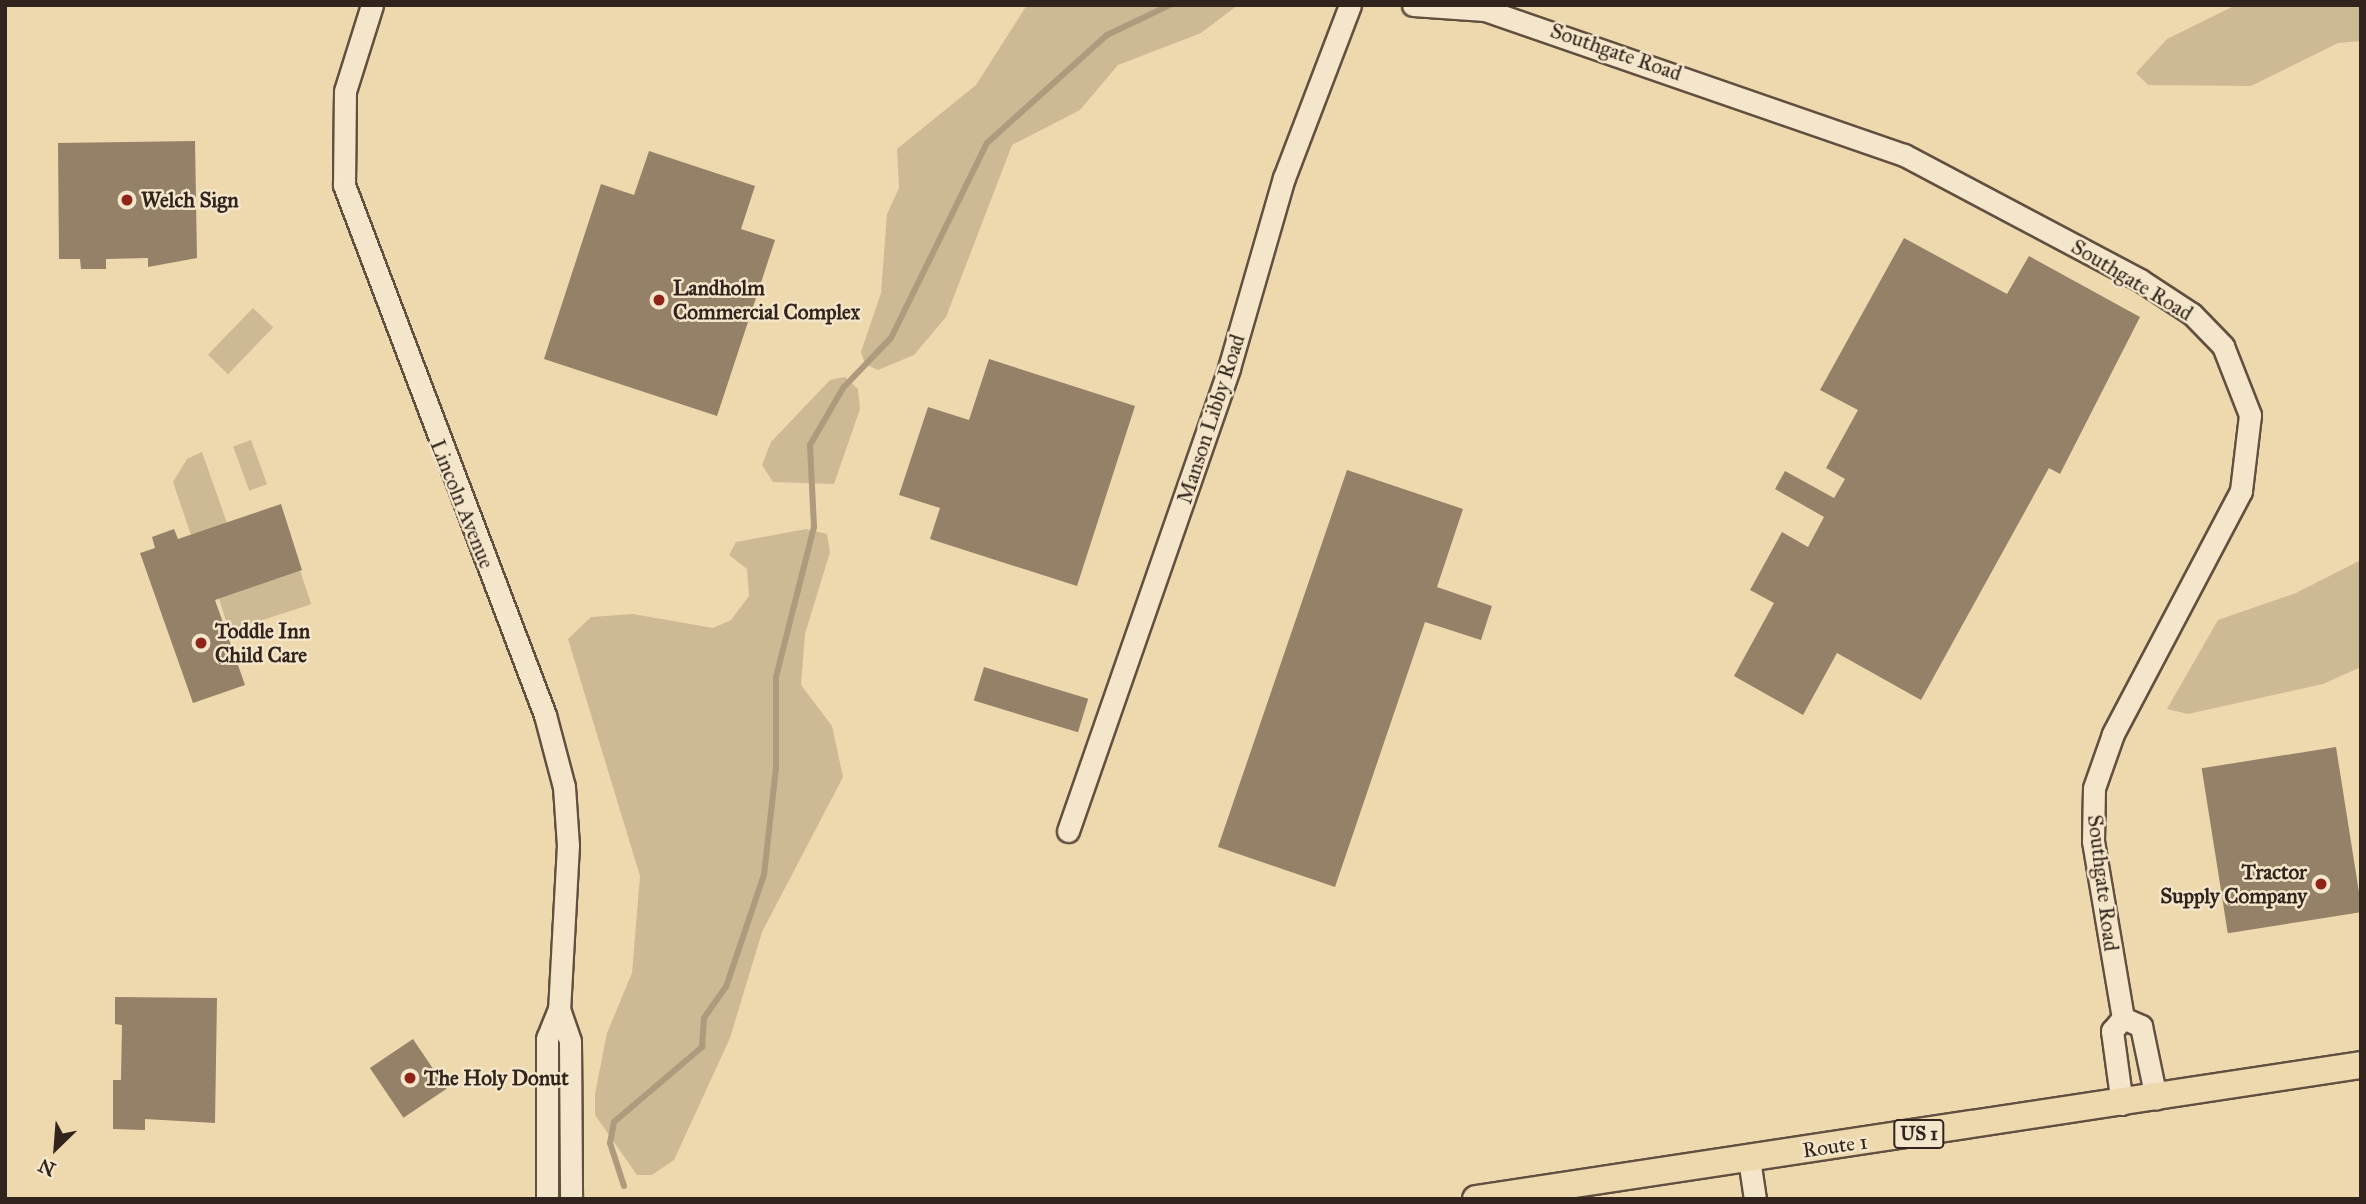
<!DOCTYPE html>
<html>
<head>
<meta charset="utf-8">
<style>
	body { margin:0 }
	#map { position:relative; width:2366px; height:1204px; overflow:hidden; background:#eed8ae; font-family:"IM FELL Great Primer",serif }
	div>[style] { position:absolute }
	.green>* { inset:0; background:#ceb995; transform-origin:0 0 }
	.stream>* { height:6px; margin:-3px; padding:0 3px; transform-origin:3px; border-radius:3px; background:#ae9a7c }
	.building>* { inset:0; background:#948168; transform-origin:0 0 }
	.roads { filter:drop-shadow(2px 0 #615040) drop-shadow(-2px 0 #615040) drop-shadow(0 2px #615040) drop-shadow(0 -2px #615040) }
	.minor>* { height:21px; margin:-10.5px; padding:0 10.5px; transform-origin:10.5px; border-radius:10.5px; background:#f4e6ca }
	.major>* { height:26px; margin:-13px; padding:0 13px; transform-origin:13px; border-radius:13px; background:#eed8ae }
	.dots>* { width:19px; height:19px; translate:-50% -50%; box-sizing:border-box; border:4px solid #f4e6ca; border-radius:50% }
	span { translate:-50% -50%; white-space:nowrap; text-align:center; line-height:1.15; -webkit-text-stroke:5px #f4e6ca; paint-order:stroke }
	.shield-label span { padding:2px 5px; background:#f4e6ca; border:2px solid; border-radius:5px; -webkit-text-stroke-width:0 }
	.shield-label { font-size:19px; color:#32231c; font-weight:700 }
	.street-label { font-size:21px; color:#32231c }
	.poi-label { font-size:21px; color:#32231c; font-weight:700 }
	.left { translate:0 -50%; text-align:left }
	.right { translate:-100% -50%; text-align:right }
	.frame { position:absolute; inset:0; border:7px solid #32231c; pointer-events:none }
	.north { position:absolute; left:21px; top:1113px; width:70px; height:70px; -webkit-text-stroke:5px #f4e6ca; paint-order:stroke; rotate:205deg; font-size:19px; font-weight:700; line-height:28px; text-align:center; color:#32231c }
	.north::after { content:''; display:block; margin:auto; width:24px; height:32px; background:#32231c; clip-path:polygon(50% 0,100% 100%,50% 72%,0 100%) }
</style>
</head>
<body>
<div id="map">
	<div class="green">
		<i style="clip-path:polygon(1027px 5px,1238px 5px,1201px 33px,1118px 65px,1080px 110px,1012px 145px,946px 317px,914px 355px,878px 370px,865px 364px,861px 352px,881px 293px,887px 214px,899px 188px,897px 149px,976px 85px)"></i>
		<i style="clip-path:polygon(2236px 5px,2361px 5px,2361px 41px,2338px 43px,2251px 86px,2148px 85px,2136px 73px,2167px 39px)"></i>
		<i style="left:253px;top:308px;width:28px;height:65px;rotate:44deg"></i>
		<i style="clip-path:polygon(845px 377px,858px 389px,860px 409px,834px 484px,773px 482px,762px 465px,771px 442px,830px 380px)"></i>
		<i style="left:251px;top:440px;width:47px;height:19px;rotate:70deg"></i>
		<i style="clip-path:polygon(202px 452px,227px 523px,191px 535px,173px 482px,187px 459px)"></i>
		<i style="clip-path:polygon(806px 529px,827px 534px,830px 552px,805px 634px,801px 685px,832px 726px,843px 777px,762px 932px,730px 1038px,674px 1160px,652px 1175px,637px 1175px,595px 1115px,595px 1094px,607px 1033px,632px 973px,640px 876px,568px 639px,591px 617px,633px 614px,713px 628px,731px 620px,749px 596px,747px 569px,729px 555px,736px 542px)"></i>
		<i style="clip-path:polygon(2361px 560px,2361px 667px,2323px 684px,2188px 714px,2167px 709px,2218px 620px,2296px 593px)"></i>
		<i style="left:300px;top:570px;width:36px;height:86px;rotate:72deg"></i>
	</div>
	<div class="stream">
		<i style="left:624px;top:1186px;width:45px;rotate:-108deg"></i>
		<i style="left:610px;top:1143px;width:21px;rotate:-79deg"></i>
		<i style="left:614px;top:1122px;width:116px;rotate:-40.4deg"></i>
		<i style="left:702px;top:1047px;width:29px;rotate:-86deg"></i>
		<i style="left:704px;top:1018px;width:38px;rotate:-55deg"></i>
		<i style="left:726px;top:987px;width:118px;rotate:-71.3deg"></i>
		<i style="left:764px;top:875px;width:108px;rotate:-83.6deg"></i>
		<i style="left:776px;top:768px;width:91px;rotate:-90deg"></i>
		<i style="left:776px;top:677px;width:155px;rotate:-75.8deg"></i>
		<i style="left:814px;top:527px;width:82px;rotate:-92.8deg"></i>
		<i style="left:810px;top:445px;width:66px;rotate:-59.9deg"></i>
		<i style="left:843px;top:388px;width:69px;rotate:-46.2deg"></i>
		<i style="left:891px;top:338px;width:217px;rotate:-63.8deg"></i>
		<i style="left:987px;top:143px;width:161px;rotate:-42deg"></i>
		<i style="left:1107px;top:35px;width:70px;rotate:-25.5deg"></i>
	</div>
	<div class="building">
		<i style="clip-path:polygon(195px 141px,197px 258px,148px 267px,148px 258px,106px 259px,106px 269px,81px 269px,80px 259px,59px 259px,58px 143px)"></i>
		<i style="clip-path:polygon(649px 151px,755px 186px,741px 229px,775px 240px,717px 416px,544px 359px,601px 184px,634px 195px)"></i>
		<i style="clip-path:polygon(1904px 238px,2007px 294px,2029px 256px,2140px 317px,2060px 474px,2049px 468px,1921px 700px,1837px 653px,1803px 715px,1734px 676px,1774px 603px,1750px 590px,1782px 532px,1808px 547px,1824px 517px,1775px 489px,1785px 471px,1834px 498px,1845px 479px,1826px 468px,1858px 410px,1820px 390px)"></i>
		<i style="clip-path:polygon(989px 359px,1135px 406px,1077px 586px,930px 539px,940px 508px,899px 495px,928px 407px,969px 420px)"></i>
		<i style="clip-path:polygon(1347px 470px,1463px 509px,1437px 587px,1492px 606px,1481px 640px,1425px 622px,1335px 887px,1218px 847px)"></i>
		<i style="clip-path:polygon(281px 504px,302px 570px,215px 600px,245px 685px,193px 703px,140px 553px,155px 548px,152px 537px,174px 529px,178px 539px)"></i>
		<i style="left:984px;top:667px;width:109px;height:35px;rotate:17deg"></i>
		<i style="left:2336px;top:747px;width:167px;height:136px;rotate:81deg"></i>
		<i style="clip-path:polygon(115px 997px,217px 998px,215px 1123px,145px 1119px,145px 1130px,113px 1129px,113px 1080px,121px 1080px,122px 1025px,115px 1024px)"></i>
		<i style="left:413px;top:1039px;width:60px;height:52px;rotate:56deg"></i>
	</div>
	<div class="roads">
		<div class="minor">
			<i style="left:372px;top:5px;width:90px;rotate:107.4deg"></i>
			<i style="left:345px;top:91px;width:94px;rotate:90.6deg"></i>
			<i style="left:344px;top:185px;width:567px;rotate:69.23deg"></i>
			<i style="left:545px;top:715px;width:74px;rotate:75.2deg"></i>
			<i style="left:564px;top:787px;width:58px;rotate:86.1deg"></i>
			<i style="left:568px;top:845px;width:164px;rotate:93.1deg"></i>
			<i style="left:559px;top:1009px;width:31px;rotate:112deg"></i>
			<i style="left:547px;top:1038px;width:161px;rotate:90deg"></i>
			<i style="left:1413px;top:5px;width:72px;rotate:4deg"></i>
			<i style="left:1485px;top:10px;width:443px;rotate:19.1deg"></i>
			<i style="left:1904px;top:155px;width:267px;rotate:27.9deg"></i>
			<i style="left:2140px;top:280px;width:62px;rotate:33.2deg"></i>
			<i style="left:2192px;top:314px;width:45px;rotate:45.9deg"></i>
			<i style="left:2223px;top:346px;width:74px;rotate:68.6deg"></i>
			<i style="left:2250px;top:415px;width:77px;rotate:96.8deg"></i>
			<i style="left:2241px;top:491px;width:275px;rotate:117.8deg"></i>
			<i style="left:2113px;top:734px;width:57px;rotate:109.4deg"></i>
			<i style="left:2094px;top:788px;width:53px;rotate:91.1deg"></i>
			<i style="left:2093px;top:841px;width:180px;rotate:80.4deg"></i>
			<i style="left:1068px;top:831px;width:490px;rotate:-70.8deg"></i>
			<i style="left:1229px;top:368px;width:198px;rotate:-73.9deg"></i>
			<i style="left:1284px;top:178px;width:185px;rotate:-69.1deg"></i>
			<i style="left:559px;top:1009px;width:34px;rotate:71deg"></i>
			<i style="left:570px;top:1041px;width:158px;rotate:89.6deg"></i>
			<i style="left:2123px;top:1018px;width:20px;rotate:24deg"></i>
			<i style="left:2141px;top:1026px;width:74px;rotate:78.2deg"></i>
			<i style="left:2122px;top:1104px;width:74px;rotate:-97.8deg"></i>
			<i style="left:2112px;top:1031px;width:17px;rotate:-50deg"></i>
			<i style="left:1749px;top:1159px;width:40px;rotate:81.5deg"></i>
		</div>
		<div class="major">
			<i style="left:1476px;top:1199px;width:895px;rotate:-8.61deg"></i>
		</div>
	</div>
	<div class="dots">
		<i style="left:127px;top:200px;background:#8f2418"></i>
		<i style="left:659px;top:300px;background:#8f2418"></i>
		<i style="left:201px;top:643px;background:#8f2418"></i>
		<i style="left:2321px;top:884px;background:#8f2418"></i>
		<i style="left:410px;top:1078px;background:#8f2418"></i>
	</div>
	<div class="shield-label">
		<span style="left:1919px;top:1134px">US 1</span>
	</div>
	<div class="street-label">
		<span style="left:1616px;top:52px;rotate:19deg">Southgate Road</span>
		<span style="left:2132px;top:280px;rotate:31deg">Southgate Road</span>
		<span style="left:1211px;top:419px;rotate:-72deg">Manson Libby Road</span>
		<span style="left:462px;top:504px;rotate:68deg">Lincoln Avenue</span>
		<span style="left:2103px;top:883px;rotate:83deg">Southgate Road</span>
		<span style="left:1835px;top:1146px;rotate:-8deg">Route 1</span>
	</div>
	<div class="poi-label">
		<span class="left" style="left:141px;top:200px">Welch Sign</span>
		<span class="left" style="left:673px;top:300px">Landholm<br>Commercial Complex</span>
		<span class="left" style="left:215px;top:643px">Toddle Inn<br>Child Care</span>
		<span class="right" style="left:2307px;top:884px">Tractor<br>Supply Company</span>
		<span class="left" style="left:424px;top:1078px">The Holy Donut</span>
	</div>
	<div class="frame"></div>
	<div class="north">N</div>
</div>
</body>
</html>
